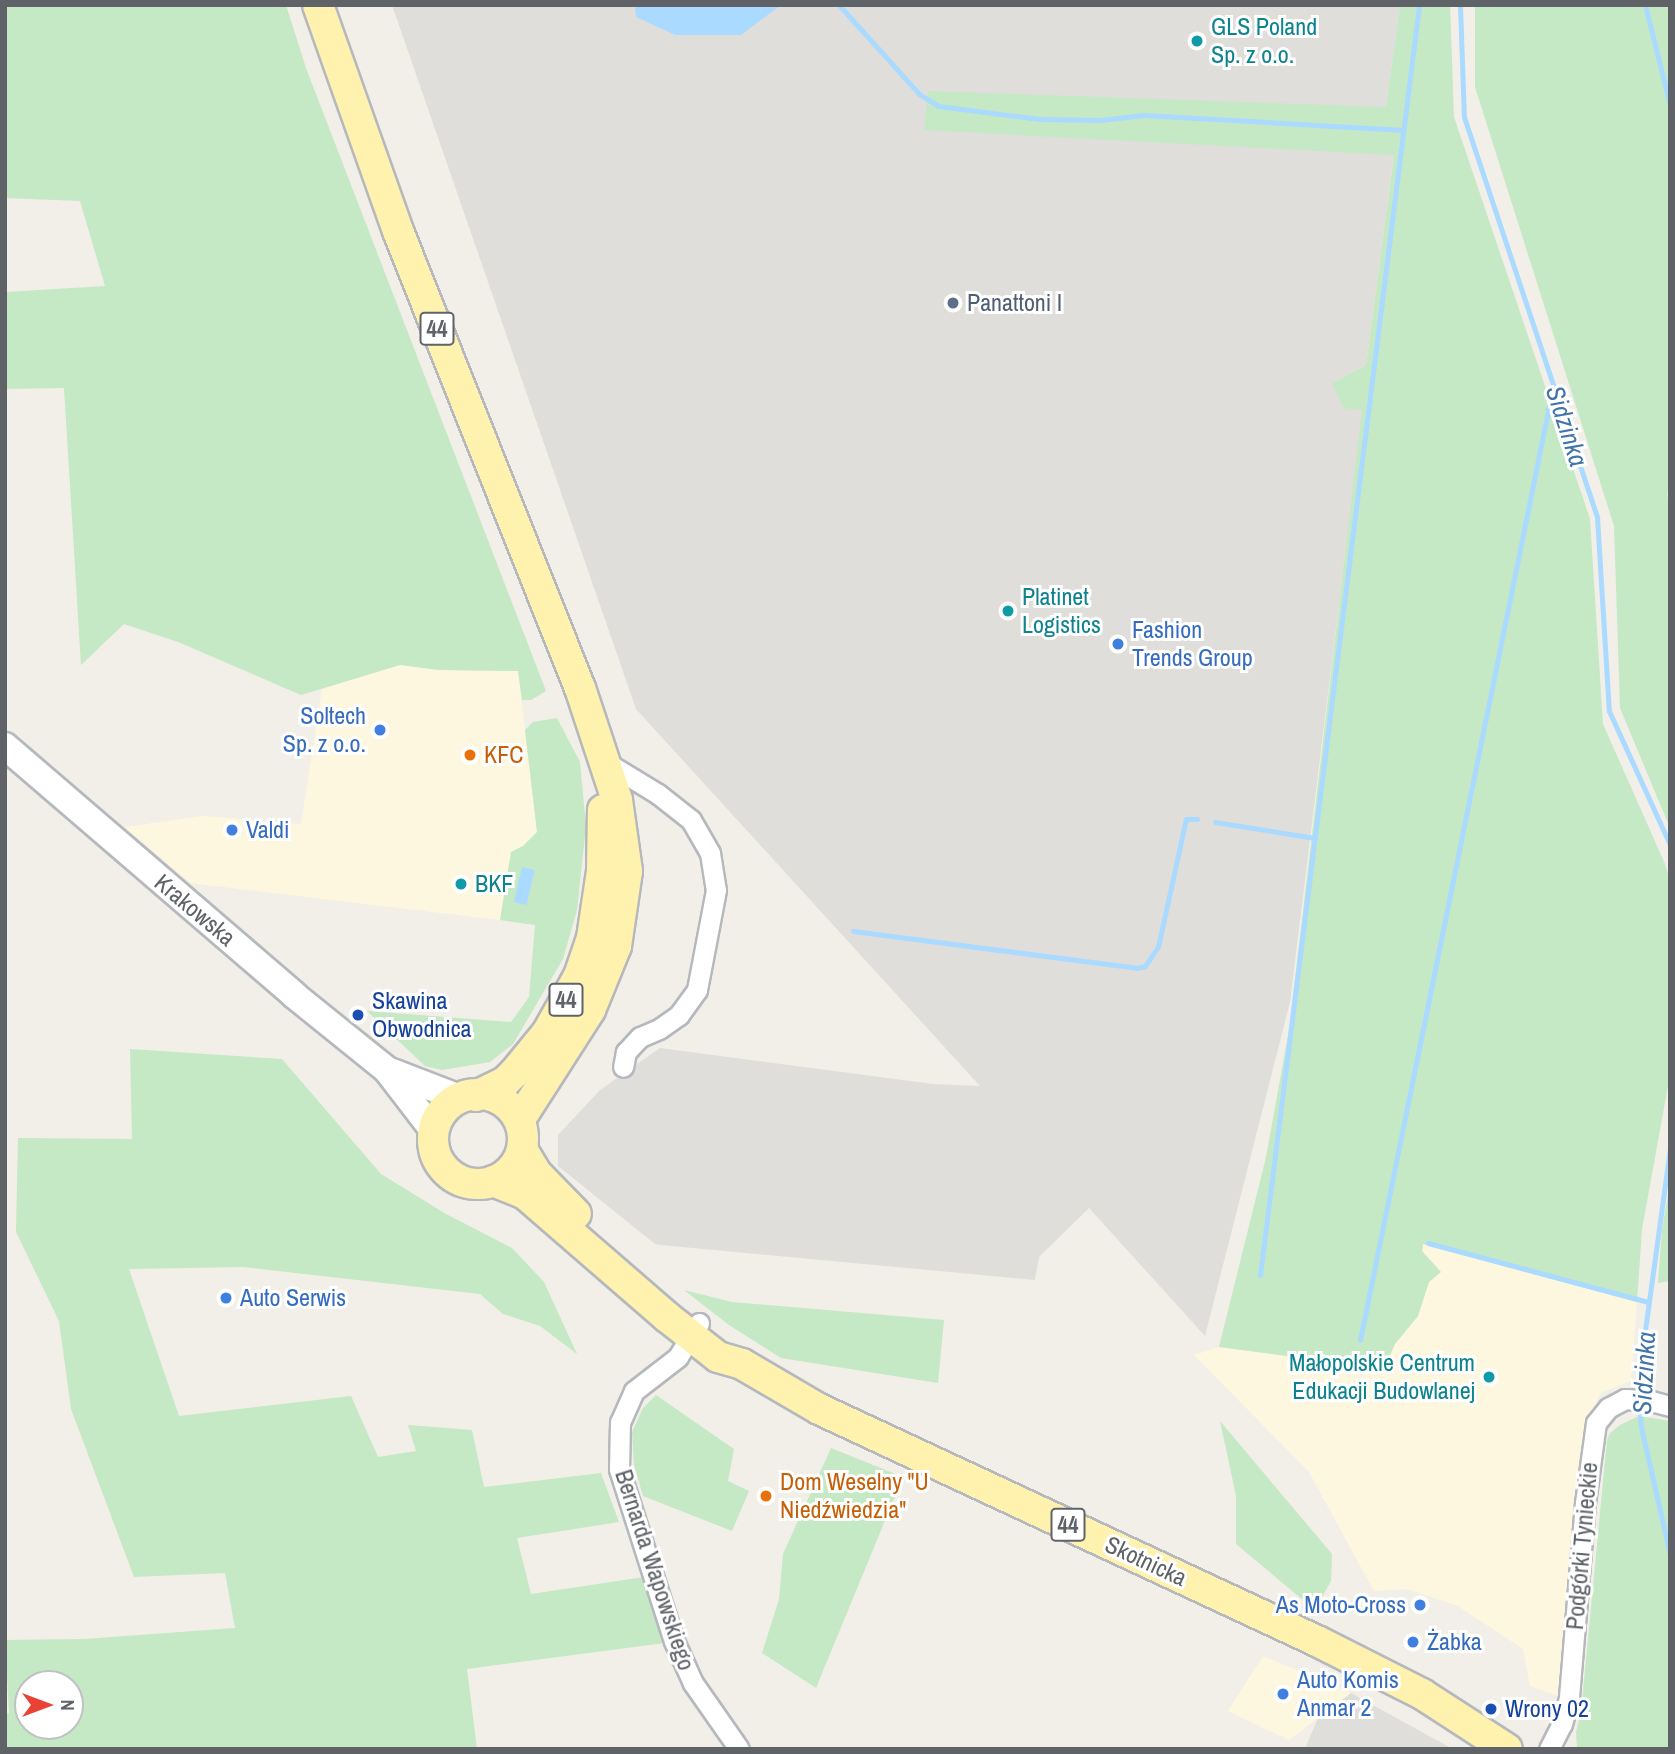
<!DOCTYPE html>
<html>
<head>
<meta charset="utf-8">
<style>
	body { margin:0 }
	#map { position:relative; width:1675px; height:1754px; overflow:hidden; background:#f1efe8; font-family:"Archivo Narrow",sans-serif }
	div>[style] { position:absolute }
	.commercial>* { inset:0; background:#fef7e0 }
	.industrial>* { inset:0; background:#e0deda }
	.green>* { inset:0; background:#c5e8c5 }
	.water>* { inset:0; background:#aadaff; transform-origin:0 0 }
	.stream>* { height:5px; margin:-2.5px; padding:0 2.5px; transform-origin:2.5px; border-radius:2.5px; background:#aadaff }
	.roads { filter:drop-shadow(2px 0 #b5b8bc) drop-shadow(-2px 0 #b5b8bc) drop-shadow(0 2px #b5b8bc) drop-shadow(0 -2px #b5b8bc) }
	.street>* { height:19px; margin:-9.5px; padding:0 9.5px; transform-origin:9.5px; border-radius:9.5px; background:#fff }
	.secondary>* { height:26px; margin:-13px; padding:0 13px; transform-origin:13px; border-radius:13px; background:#fff }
	.primary>* { height:30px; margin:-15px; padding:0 15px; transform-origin:15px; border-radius:15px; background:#fff2af }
	.primary>.ring { margin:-15px; padding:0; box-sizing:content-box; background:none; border:30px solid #fff2af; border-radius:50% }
	.dots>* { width:19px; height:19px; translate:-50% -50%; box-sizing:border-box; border:4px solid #fff; border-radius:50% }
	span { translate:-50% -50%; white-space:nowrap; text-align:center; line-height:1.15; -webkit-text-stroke:6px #fff; paint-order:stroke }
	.shield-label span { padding:2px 5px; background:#fff; border:2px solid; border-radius:5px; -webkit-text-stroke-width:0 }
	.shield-label { font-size:23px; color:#5f6368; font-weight:700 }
	.culture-label { font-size:24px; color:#0d838f }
	.left { translate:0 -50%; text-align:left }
	.right { translate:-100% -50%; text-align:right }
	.service-label { font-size:24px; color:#4e5e75 }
	.shop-label { font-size:24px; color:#366cbe }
	.food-label { font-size:24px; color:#c56008 }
	.street-label { font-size:24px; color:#5f6368 }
	.transit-label { font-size:24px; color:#164399 }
	.water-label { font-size:26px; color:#4174aa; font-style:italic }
	.frame { position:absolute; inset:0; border:7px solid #5f6368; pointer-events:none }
	.north { position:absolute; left:14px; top:1670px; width:70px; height:70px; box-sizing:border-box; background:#fff; border:2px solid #bfc1c3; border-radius:50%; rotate:90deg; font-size:19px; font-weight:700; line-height:28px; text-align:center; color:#5f6368 }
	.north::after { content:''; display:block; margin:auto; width:24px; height:32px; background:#ea4335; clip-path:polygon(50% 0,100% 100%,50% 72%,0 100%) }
</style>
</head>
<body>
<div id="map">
	<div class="commercial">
		<i style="clip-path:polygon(400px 665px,439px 670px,518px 671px,537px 832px,523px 846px,511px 852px,500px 920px,190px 883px,125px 827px,203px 816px,301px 824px,322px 689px)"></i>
		<i style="clip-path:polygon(1422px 1244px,1637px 1302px,1631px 1381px,1601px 1393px,1584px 1427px,1558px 1696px,1530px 1686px,1523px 1649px,1458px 1606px,1407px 1589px,1374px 1591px,1309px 1472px,1194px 1355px,1219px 1347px,1384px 1369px,1395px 1344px,1418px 1316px,1429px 1282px)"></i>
		<i style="clip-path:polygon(1263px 1656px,1351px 1693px,1289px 1740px,1228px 1711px)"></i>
	</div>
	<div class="industrial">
		<i style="clip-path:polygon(392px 5px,1400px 5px,1386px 107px,1394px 154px,1366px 365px,1332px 383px,1363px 409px,1290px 1002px,1205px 1336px,1089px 1208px,1039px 1257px,1035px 1280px,661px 1245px,655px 1244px,558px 1166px,558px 1135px,600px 1090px,660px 1048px,933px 1084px,980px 1086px,636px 709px)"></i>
		<i style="clip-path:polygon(1351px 1693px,1451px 1748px,1305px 1749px,1318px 1718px)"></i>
	</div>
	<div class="green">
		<i style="clip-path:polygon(5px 5px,286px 5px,306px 68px,546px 691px,531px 700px,522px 700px,518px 671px,439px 670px,400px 665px,301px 695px,178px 642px,124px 624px,81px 665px,64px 388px,5px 389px,5px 292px,105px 286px,80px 201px,5px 198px)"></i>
		<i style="clip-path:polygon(1400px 5px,1450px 5px,1454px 117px,1590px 519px,1603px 724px,1665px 864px,1670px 881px,1670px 1075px,1642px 1229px,1637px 1302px,1423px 1244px,1422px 1251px,1441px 1272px,1429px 1282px,1418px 1316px,1395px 1344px,1384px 1369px,1219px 1347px,1266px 1157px,1289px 1030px,1362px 410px,1343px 408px,1332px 383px,1366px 365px,1394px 155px,924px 130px,928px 91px,1386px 107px)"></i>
		<i style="clip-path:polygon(1475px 5px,1670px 5px,1670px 492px,1667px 493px,1670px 511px,1670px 828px,1620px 708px,1614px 526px,1475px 87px)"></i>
		<i style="clip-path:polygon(557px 718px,580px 762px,586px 826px,577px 910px,563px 959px,513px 1044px,490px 1062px,442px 1070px,425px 1066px,367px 1011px,511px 1022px,529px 997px,535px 925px,500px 920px,511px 852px,523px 846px,537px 832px,525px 730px,533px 722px)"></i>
		<i style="clip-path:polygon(evenodd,130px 1049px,282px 1059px,381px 1174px,446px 1214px,512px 1248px,544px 1282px,577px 1354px,540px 1326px,503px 1314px,480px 1294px,243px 1267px,129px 1269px,179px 1416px,351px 1396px,378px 1457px,416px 1451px,408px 1425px,472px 1430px,484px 1487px,601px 1473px,619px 1522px,517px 1538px,531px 1594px,644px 1577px,665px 1643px,467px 1669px,477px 1749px,5px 1749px,5px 1714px,9px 1713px,5px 1640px,84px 1639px,235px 1628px,225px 1573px,134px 1577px,71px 1409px,59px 1321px,16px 1232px,18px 1138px,132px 1139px,130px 1049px,28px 1684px,70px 1684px,70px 1726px,28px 1726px,28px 1684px)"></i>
		<i style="clip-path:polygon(1670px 1183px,1670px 1281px,1658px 1283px,1662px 1230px)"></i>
		<i style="clip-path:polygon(684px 1290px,732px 1302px,944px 1320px,938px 1383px,781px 1358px,729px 1325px)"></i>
		<i style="clip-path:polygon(656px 1395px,734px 1449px,728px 1481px,749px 1491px,732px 1531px,643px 1496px,634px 1465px,632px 1432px,643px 1408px)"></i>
		<i style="clip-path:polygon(1639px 1416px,1670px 1421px,1670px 1749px,1577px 1749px,1576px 1732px,1581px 1712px,1607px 1440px,1610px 1433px,1620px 1425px)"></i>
		<i style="clip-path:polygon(1220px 1421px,1332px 1554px,1331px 1581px,1315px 1610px,1236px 1544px,1236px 1496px)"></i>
		<i style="clip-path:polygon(831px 1448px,903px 1477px,816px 1688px,762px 1653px,779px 1599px,783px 1554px)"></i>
	</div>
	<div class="water">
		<i style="clip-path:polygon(635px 5px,781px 5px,741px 35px,675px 35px,636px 17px)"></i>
		<i style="left:522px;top:867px;width:13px;height:36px;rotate:13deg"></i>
	</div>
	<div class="stream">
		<i style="left:839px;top:5px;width:120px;rotate:48deg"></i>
		<i style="left:919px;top:94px;width:22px;rotate:32deg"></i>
		<i style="left:938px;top:106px;width:103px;rotate:7.3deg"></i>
		<i style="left:1040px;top:119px;width:61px;rotate:0.9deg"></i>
		<i style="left:1101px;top:120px;width:43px;rotate:-6.6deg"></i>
		<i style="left:1144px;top:115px;width:259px;rotate:3.3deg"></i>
		<i style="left:1460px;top:5px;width:112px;rotate:88deg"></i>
		<i style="left:1464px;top:117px;width:422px;rotate:71.6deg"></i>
		<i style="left:1597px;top:517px;width:194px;rotate:86.5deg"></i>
		<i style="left:1609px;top:711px;width:147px;rotate:65.5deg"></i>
		<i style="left:1645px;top:5px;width:103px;rotate:76deg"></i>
		<i style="left:1215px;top:822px;width:101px;rotate:9.1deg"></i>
		<i style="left:853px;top:931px;width:286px;rotate:7.4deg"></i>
		<i style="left:1137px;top:968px;width:8px;rotate:-14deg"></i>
		<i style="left:1145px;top:966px;width:23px;rotate:-56deg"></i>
		<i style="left:1158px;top:947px;width:131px;rotate:-77.7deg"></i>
		<i style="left:1186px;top:819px;width:11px"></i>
		<i style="left:1670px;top:1148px;width:235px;rotate:97.8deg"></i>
		<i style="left:1638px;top:1381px;width:46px;rotate:86.3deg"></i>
		<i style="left:1641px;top:1427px;width:131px;rotate:77.2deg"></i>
		<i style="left:1428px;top:1243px;width:228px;rotate:15deg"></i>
		<i style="left:1260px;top:1275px;width:1280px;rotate:-82.86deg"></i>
		<i style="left:1360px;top:1340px;width:973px;rotate:-78.56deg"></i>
	</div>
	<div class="roads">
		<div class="street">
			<i style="left:604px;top:761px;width:63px;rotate:31.4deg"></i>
			<i style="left:658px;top:794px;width:42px;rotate:38.2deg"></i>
			<i style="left:691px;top:820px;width:38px;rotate:60deg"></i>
			<i style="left:710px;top:853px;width:37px;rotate:81deg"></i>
			<i style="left:716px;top:890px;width:102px;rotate:100.8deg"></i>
			<i style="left:697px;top:990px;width:31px;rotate:126deg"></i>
			<i style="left:679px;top:1015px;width:24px;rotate:145deg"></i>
			<i style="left:659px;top:1029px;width:21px;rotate:157deg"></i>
			<i style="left:640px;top:1037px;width:21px;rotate:133deg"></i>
			<i style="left:626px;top:1052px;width:15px;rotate:101deg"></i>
			<i style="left:699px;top:1323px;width:40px;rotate:122deg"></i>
			<i style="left:678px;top:1357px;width:56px;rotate:142.3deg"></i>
			<i style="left:634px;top:1391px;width:34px;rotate:114deg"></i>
			<i style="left:620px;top:1422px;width:47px;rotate:91.2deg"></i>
			<i style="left:619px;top:1469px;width:181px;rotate:72.3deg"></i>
			<i style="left:674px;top:1641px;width:46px;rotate:65.7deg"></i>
			<i style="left:693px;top:1683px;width:80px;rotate:55.1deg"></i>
			<i style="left:1549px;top:1749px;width:28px;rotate:-63deg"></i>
			<i style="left:1562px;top:1724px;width:28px;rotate:-75deg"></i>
			<i style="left:1569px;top:1697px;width:195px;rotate:-85.3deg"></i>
			<i style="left:1585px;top:1503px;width:81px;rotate:-82.2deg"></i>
			<i style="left:1596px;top:1423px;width:19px;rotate:-51deg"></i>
			<i style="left:1608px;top:1408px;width:19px;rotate:-28deg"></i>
			<i style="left:1625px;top:1399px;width:26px;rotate:4deg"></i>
			<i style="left:1651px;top:1401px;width:20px;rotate:15deg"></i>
		</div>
		<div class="secondary">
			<i style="left:5px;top:746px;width:381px;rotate:40.7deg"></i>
			<i style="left:294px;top:995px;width:119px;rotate:38.9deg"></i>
			<i style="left:387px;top:1070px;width:76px;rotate:52.5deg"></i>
			<i style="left:392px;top:1072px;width:75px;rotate:21.1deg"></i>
		</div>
		<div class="primary">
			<i style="left:318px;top:5px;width:240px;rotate:70.5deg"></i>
			<i style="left:398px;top:231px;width:492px;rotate:68.3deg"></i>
			<i style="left:580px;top:688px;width:118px;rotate:71.7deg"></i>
			<i style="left:617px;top:800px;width:72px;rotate:82deg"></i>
			<i style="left:627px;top:871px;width:76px;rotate:98.3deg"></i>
			<i style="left:616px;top:946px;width:69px;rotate:112.1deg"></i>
			<i style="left:590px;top:1010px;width:130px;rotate:122.7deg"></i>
			<i class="ring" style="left:433px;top:1094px;width:60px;height:60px"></i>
			<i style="left:476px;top:1096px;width:32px;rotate:-26deg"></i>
			<i style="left:505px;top:1082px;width:14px;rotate:-45deg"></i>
			<i style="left:515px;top:1072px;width:50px;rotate:-50.6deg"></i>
			<i style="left:547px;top:1033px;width:65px;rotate:-60.7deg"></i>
			<i style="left:579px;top:976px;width:40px;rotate:-71.1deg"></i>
			<i style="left:592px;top:938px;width:68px;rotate:-81.5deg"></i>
			<i style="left:602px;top:871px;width:61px;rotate:-89.1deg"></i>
			<i style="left:523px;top:1151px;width:26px;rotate:59deg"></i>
			<i style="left:536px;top:1173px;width:57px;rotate:45.7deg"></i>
			<i style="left:493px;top:1181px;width:35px;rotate:22deg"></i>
			<i style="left:525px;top:1194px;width:188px;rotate:40.9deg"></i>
			<i style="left:667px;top:1317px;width:65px;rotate:38.1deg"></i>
			<i style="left:718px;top:1357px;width:25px;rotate:16deg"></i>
			<i style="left:742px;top:1364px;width:89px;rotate:30.3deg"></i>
			<i style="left:819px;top:1409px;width:549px;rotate:24.98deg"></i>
			<i style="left:1317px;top:1641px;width:118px;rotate:26.8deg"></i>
			<i style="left:1422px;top:1694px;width:101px;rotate:32.9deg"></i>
		</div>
	</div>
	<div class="dots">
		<i style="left:1197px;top:41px;background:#0f9aa8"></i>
		<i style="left:953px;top:303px;background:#5c6f8a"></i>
		<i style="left:1008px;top:611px;background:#0f9aa8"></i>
		<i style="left:1118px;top:644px;background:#3f7fe0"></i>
		<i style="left:380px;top:730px;background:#3f7fe0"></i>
		<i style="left:470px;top:755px;background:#e8710a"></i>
		<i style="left:232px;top:830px;background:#3f7fe0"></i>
		<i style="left:461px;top:884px;background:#0f9aa8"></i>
		<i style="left:358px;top:1015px;background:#1a4fb4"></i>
		<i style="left:226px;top:1298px;background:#3f7fe0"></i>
		<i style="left:1489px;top:1377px;background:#0f9aa8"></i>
		<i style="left:766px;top:1496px;background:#e8710a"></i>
		<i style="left:1420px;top:1605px;background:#3f7fe0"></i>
		<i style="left:1413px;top:1642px;background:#3f7fe0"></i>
		<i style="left:1283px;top:1694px;background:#3f7fe0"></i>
		<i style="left:1491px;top:1709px;background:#1a4fb4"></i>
	</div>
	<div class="shield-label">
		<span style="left:437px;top:329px">44</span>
		<span style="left:566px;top:1000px">44</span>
		<span style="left:1068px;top:1525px">44</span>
	</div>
	<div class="culture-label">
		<span class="left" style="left:1211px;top:41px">GLS Poland<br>Sp. z o.o.</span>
		<span class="left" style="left:1022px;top:611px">Platinet<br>Logistics</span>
		<span class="left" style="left:475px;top:884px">BKF</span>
		<span class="right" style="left:1475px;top:1377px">Małopolskie Centrum<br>Edukacji Budowlanej</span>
	</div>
	<div class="service-label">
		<span class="left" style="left:967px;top:303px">Panattoni I</span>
	</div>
	<div class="shop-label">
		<span class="left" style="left:1132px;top:644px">Fashion<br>Trends Group</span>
		<span class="right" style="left:366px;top:730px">Soltech<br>Sp. z o.o.</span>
		<span class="left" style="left:246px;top:830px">Valdi</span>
		<span class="left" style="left:240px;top:1298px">Auto Serwis</span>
		<span class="right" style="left:1406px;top:1605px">As Moto-Cross</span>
		<span class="left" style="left:1427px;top:1642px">Żabka</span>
		<span class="left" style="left:1297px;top:1694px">Auto Komis<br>Anmar 2</span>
	</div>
	<div class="food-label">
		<span class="left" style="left:484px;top:755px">KFC</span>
		<span class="left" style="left:780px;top:1496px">Dom Weselny "U<br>Niedźwiedzia"</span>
	</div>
	<div class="street-label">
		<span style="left:195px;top:910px;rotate:40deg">Krakowska</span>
		<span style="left:1582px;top:1546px;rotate:-85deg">Podgórki Tynieckie</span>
		<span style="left:1146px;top:1561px;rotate:25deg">Skotnicka</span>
		<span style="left:655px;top:1570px;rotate:72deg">Bernarda Wapowskiego</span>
	</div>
	<div class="transit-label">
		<span class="left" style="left:372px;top:1015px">Skawina<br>Obwodnica</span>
		<span class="left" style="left:1505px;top:1709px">Wrony 02</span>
	</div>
	<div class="water-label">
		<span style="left:1567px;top:426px;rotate:72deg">Sidzinka</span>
		<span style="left:1644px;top:1373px;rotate:-87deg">Sidzinka</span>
	</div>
	<div class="frame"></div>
	<div class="north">N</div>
</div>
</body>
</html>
